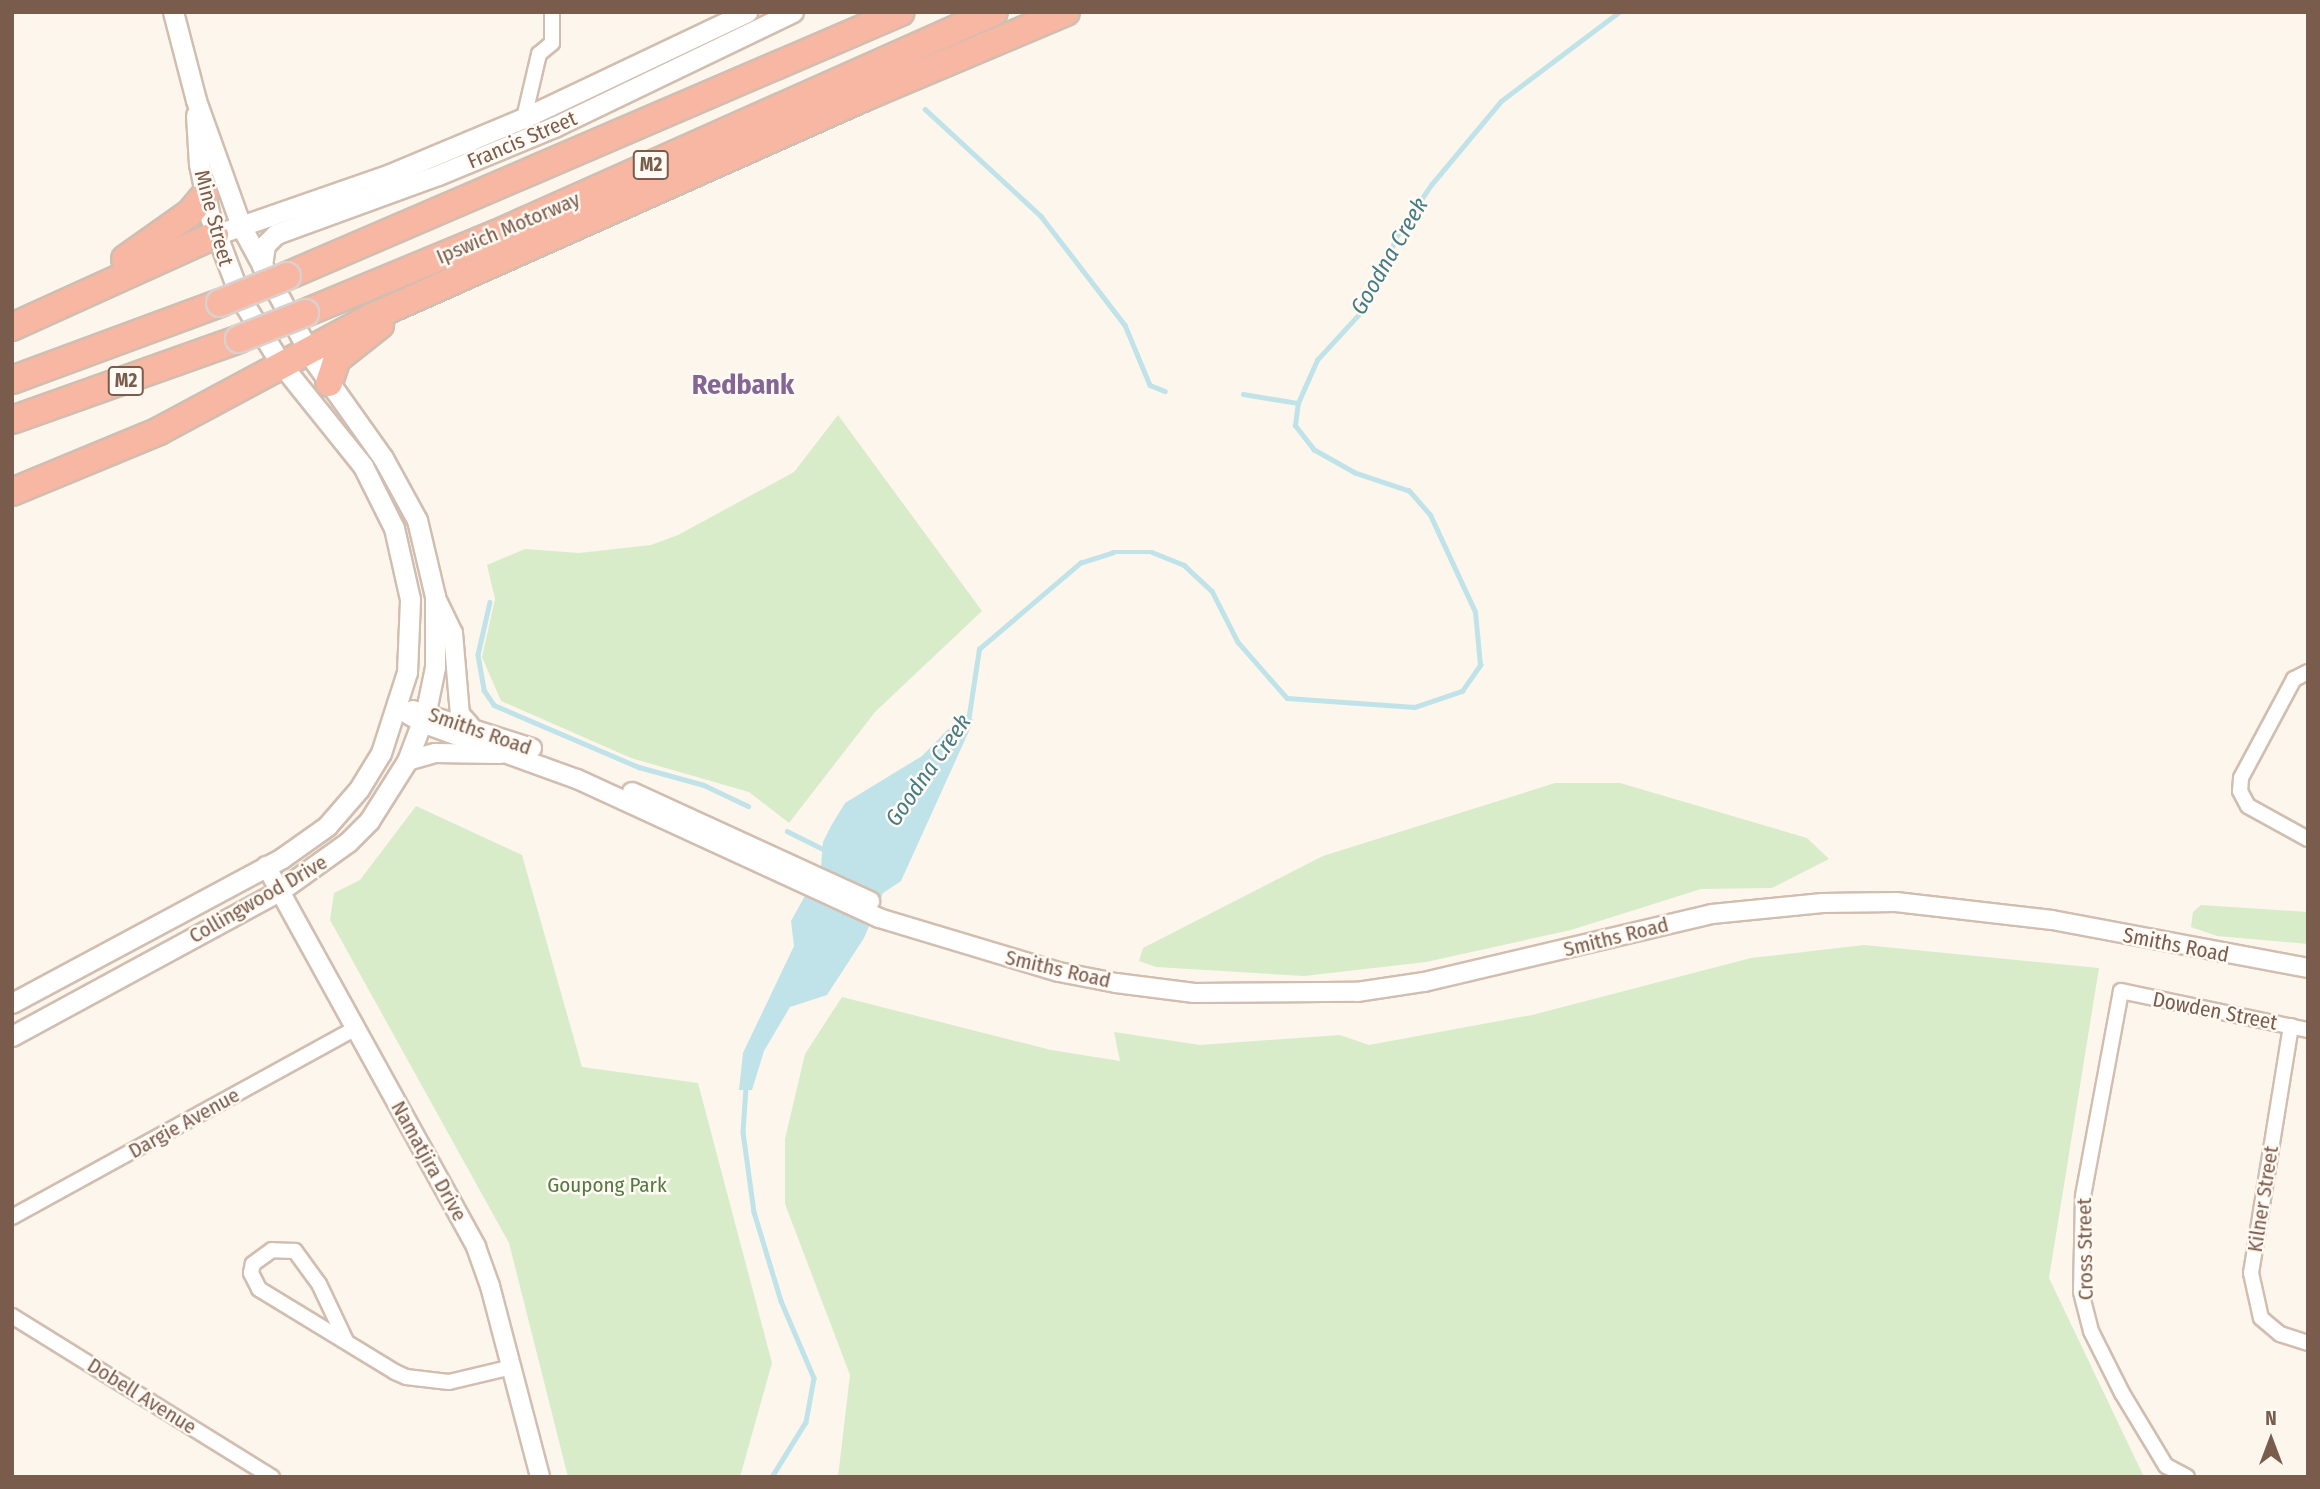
<!DOCTYPE html>
<html>
<head>
<meta charset="utf-8">
<style>
	body { margin:0 }
	#map { position:relative; width:2320px; height:1489px; overflow:hidden; background:#fdf6ec; font-family:"Fira Sans Condensed",sans-serif }
	div>[style] { position:absolute }
	.green>* { inset:0; background:#d8ecc9 }
	.water>* { inset:0; background:#bfe3e8 }
	.stream>* { height:4.5px; margin:-2.25px; padding:0 2.25px; transform-origin:2.25px; border-radius:2.25px; background:#bfe3e8 }
	.roads { filter:drop-shadow(2px 0 #d1beb0) drop-shadow(-2px 0 #d1beb0) drop-shadow(0 2px #d1beb0) drop-shadow(0 -2px #d1beb0) }
	.minor>* { height:14px; margin:-7px; padding:0 7px; transform-origin:7px; border-radius:7px; background:#fff }
	.tertiary>* { height:18px; margin:-9px; padding:0 9px; transform-origin:9px; border-radius:9px; background:#fff }
	.secondary>* { height:19px; margin:-9.5px; padding:0 9.5px; transform-origin:9.5px; border-radius:9.5px; background:#fff }
	.motorway>* { height:26px; margin:-13px; padding:0 13px; transform-origin:13px; border-radius:13px; background:#f7b7a3 }
	.bridges { filter:drop-shadow(2px 0 #dad1cd) drop-shadow(-2px 0 #dad1cd) drop-shadow(0 2px #dad1cd) drop-shadow(0 -2px #dad1cd) }
	.motorway-bridge>* { height:26px; margin:-13px; padding:0 13px; transform-origin:13px; border-radius:13px; background:#f7b7a3 }
	span { translate:-50% -50%; white-space:nowrap; text-align:center; line-height:1.15; -webkit-text-stroke:5px #fffaf3; paint-order:stroke }
	.shield-label span { padding:2px 5px; background:#fffaf3; border:2px solid; border-radius:5px; -webkit-text-stroke-width:0 }
	.shield-label { font-size:19px; color:#7a5c4d; font-weight:700 }
	.street-label { font-size:21px; color:#7a5c4d }
	.park-label { font-size:21px; color:#537a41 }
	.water-label { font-size:23px; color:#437c86; font-style:italic }
	.district-label { font-size:28px; color:#846695; font-weight:700 }
	.frame { position:absolute; inset:0; border:14px solid #7a5c4d; pointer-events:none }
	.north { position:absolute; left:2236px; top:1405px; width:70px; height:70px; -webkit-text-stroke:5px #fffaf3; paint-order:stroke; rotate:0deg; font-size:19px; font-weight:700; line-height:28px; text-align:center; color:#7a5c4d }
	.north::after { content:''; display:block; margin:auto; width:24px; height:32px; background:#7a5c4d; clip-path:polygon(50% 0,100% 100%,50% 72%,0 100%) }
</style>
</head>
<body>
<div id="map">
	<div class="green">
		<i style="clip-path:polygon(838px 415px,982px 611px,875px 712px,789px 823px,749px 792px,631px 758px,501px 701px,482px 657px,495px 599px,487px 565px,525px 549px,579px 553px,651px 545px,678px 535px,794px 472px)"></i>
		<i style="clip-path:polygon(1555px 783px,1620px 783px,1807px 838px,1829px 859px,1772px 888px,1701px 889px,1571px 930px,1426px 962px,1304px 976px,1156px 967px,1139px 961px,1143px 948px,1323px 856px)"></i>
		<i style="clip-path:polygon(416px 806px,522px 855px,582px 1067px,698px 1083px,772px 1363px,740px 1477px,568px 1477px,509px 1243px,330px 920px,334px 893px,360px 880px)"></i>
		<i style="clip-path:polygon(2201px 905px,2308px 912px,2308px 944px,2217px 936px,2191px 927px,2193px 912px)"></i>
		<i style="clip-path:polygon(1864px 945px,2099px 968px,2049px 1278px,2144px 1477px,838px 1477px,850px 1375px,785px 1204px,785px 1139px,805px 1054px,842px 997px,1051px 1050px,1120px 1061px,1114px 1032px,1200px 1045px,1340px 1035px,1369px 1045px,1532px 1015px,1751px 958px)"></i>
	</div>
	<div class="water">
		<i style="clip-path:polygon(962px 715px,974px 720px,901px 881px,883px 893px,864px 938px,827px 995px,790px 1007px,764px 1051px,752px 1090px,739px 1090px,743px 1053px,794px 946px,791px 921px,821px 867px,823px 842px,831px 826px,845px 803px,922px 756px)"></i>
	</div>
	<div class="stream">
		<i style="left:925px;top:109px;width:158px;rotate:42.7deg"></i>
		<i style="left:1041px;top:216px;width:138px;rotate:52.4deg"></i>
		<i style="left:1125px;top:325px;width:65px;rotate:67.4deg"></i>
		<i style="left:1150px;top:385px;width:16px;rotate:22deg"></i>
		<i style="left:1243px;top:394px;width:56px;rotate:9.3deg"></i>
		<i style="left:490px;top:602px;width:54px;rotate:102.8deg"></i>
		<i style="left:478px;top:655px;width:36px;rotate:80deg"></i>
		<i style="left:484px;top:690px;width:18px;rotate:56deg"></i>
		<i style="left:494px;top:705px;width:158px;rotate:23.2deg"></i>
		<i style="left:639px;top:767px;width:67px;rotate:15.5deg"></i>
		<i style="left:704px;top:785px;width:49px;rotate:25.5deg"></i>
		<i style="left:968px;top:721px;width:73px;rotate:-81.3deg"></i>
		<i style="left:979px;top:649px;width:133px;rotate:-40.4deg"></i>
		<i style="left:1080px;top:563px;width:35px;rotate:-18deg"></i>
		<i style="left:1113px;top:552px;width:39px"></i>
		<i style="left:1152px;top:552px;width:35px;rotate:22deg"></i>
		<i style="left:1184px;top:565px;width:38px;rotate:43deg"></i>
		<i style="left:1212px;top:591px;width:57px;rotate:63deg"></i>
		<i style="left:1238px;top:642px;width:74px;rotate:48.8deg"></i>
		<i style="left:1287px;top:698px;width:128px;rotate:4deg"></i>
		<i style="left:1415px;top:707px;width:50px;rotate:-18.8deg"></i>
		<i style="left:1462px;top:691px;width:32px;rotate:-55deg"></i>
		<i style="left:1480px;top:665px;width:53px;rotate:-95.4deg"></i>
		<i style="left:1475px;top:612px;width:107px;rotate:-114.9deg"></i>
		<i style="left:1430px;top:515px;width:32px;rotate:-131deg"></i>
		<i style="left:1409px;top:491px;width:57px;rotate:-161.6deg"></i>
		<i style="left:1355px;top:473px;width:47px;rotate:-150.7deg"></i>
		<i style="left:1314px;top:450px;width:31px;rotate:-128deg"></i>
		<i style="left:1295px;top:426px;width:23px;rotate:-83deg"></i>
		<i style="left:1298px;top:403px;width:47px;rotate:-66.2deg"></i>
		<i style="left:1317px;top:360px;width:64px;rotate:-47.5deg"></i>
		<i style="left:1360px;top:313px;width:34px;rotate:-58deg"></i>
		<i style="left:1378px;top:284px;width:50px;rotate:-69deg"></i>
		<i style="left:1396px;top:237px;width:63px;rotate:-56.1deg"></i>
		<i style="left:1431px;top:185px;width:109px;rotate:-50.2deg"></i>
		<i style="left:1501px;top:101px;width:148px;rotate:-37deg"></i>
		<i style="left:787px;top:831px;width:45px;rotate:26.6deg"></i>
		<i style="left:746px;top:1087px;width:45px;rotate:93.8deg"></i>
		<i style="left:743px;top:1132px;width:81px;rotate:82.2deg"></i>
		<i style="left:754px;top:1212px;width:93px;rotate:73.1deg"></i>
		<i style="left:781px;top:1301px;width:84px;rotate:66.8deg"></i>
		<i style="left:814px;top:1378px;width:45px;rotate:100.3deg"></i>
		<i style="left:806px;top:1422px;width:65px;rotate:121.7deg"></i>
	</div>
	<div class="roads">
		<div class="minor">
			<i style="left:524px;top:118px;width:66px;rotate:-76.8deg"></i>
			<i style="left:539px;top:54px;width:17px;rotate:-40deg"></i>
			<i style="left:552px;top:43px;width:31px;rotate:-90deg"></i>
			<i style="left:2308px;top:672px;width:16px;rotate:153deg"></i>
			<i style="left:2294px;top:679px;width:112px;rotate:118.2deg"></i>
			<i style="left:2241px;top:778px;width:13px;rotate:94deg"></i>
			<i style="left:2240px;top:791px;width:17px;rotate:62deg"></i>
			<i style="left:2248px;top:806px;width:68px;rotate:28.8deg"></i>
			<i style="left:2291px;top:1026px;width:250px;rotate:99.2deg"></i>
			<i style="left:2251px;top:1273px;width:46px;rotate:77.5deg"></i>
			<i style="left:2261px;top:1318px;width:25px;rotate:40deg"></i>
			<i style="left:2280px;top:1334px;width:29px;rotate:18deg"></i>
			<i style="left:12px;top:1217px;width:393px;rotate:-28.8deg"></i>
			<i style="left:12px;top:1316px;width:306px;rotate:31.8deg"></i>
			<i style="left:346px;top:1341px;width:63px;rotate:-115.3deg"></i>
			<i style="left:319px;top:1284px;width:41px;rotate:-126deg"></i>
			<i style="left:295px;top:1251px;width:23px;rotate:-178deg"></i>
			<i style="left:272px;top:1250px;width:24px;rotate:144deg"></i>
			<i style="left:253px;top:1264px;width:9px;rotate:103deg"></i>
			<i style="left:251px;top:1273px;width:18px;rotate:63deg"></i>
			<i style="left:259px;top:1289px;width:159px;rotate:31.4deg"></i>
			<i style="left:395px;top:1372px;width:12px;rotate:24deg"></i>
			<i style="left:406px;top:1377px;width:43px;rotate:6.6deg"></i>
			<i style="left:449px;top:1382px;width:65px;rotate:-13.4deg"></i>
			<i style="left:2187px;top:1477px;width:24px;rotate:-152deg"></i>
			<i style="left:2166px;top:1466px;width:85px;rotate:-121.1deg"></i>
			<i style="left:2122px;top:1393px;width:69px;rotate:-116.6deg"></i>
			<i style="left:2091px;top:1331px;width:40px;rotate:-104.4deg"></i>
			<i style="left:2081px;top:1292px;width:96px;rotate:-88.8deg"></i>
			<i style="left:2083px;top:1196px;width:208px;rotate:-79.5deg"></i>
			<i style="left:2121px;top:991px;width:191px;rotate:11.8deg"></i>
		</div>
		<div class="tertiary">
			<i style="left:435px;top:596px;width:41px;rotate:64.1deg"></i>
			<i style="left:453px;top:633px;width:81px;rotate:85.1deg"></i>
			<i style="left:460px;top:714px;width:15px;rotate:48deg"></i>
			<i style="left:399px;top:709px;width:27px;rotate:31deg"></i>
			<i style="left:422px;top:723px;width:165px;rotate:19.9deg"></i>
			<i style="left:577px;top:779px;width:332px;rotate:24.7deg"></i>
			<i style="left:879px;top:918px;width:188px;rotate:16.7deg"></i>
			<i style="left:1059px;top:972px;width:58px;rotate:10.9deg"></i>
			<i style="left:1116px;top:983px;width:79px;rotate:7.3deg"></i>
			<i style="left:1194px;top:993px;width:163px;rotate:-0.4deg"></i>
			<i style="left:1357px;top:992px;width:68px;rotate:-8.5deg"></i>
			<i style="left:1424px;top:982px;width:296px;rotate:-13.3deg"></i>
			<i style="left:1712px;top:914px;width:111px;rotate:-5.7deg"></i>
			<i style="left:1822px;top:903px;width:74px;rotate:-0.8deg"></i>
			<i style="left:1896px;top:902px;width:157px;rotate:6.6deg"></i>
			<i style="left:2052px;top:920px;width:260px;rotate:10.6deg"></i>
			<i style="left:413px;top:710px;width:125px;rotate:17.7deg"></i>
			<i style="left:407px;top:761px;width:29px;rotate:-16deg"></i>
			<i style="left:435px;top:753px;width:65px;rotate:0.9deg"></i>
			<i style="left:632px;top:792px;width:262px;rotate:24.6deg"></i>
			<i style="left:266px;top:866px;width:435px;rotate:61.1deg"></i>
			<i style="left:476px;top:1247px;width:41px;rotate:70.3deg"></i>
			<i style="left:490px;top:1286px;width:197px;rotate:75.3deg"></i>
		</div>
		<div class="secondary">
			<i style="left:215px;top:235px;width:185px;rotate:-19.2deg"></i>
			<i style="left:390px;top:174px;width:145px;rotate:-22.7deg"></i>
			<i style="left:524px;top:118px;width:247px;rotate:-25.4deg"></i>
			<i style="left:262px;top:266px;width:21px;rotate:-82deg"></i>
			<i style="left:265px;top:245px;width:16px;rotate:-45deg"></i>
			<i style="left:276px;top:234px;width:172px;rotate:-20deg"></i>
			<i style="left:438px;top:175px;width:126px;rotate:-22.5deg"></i>
			<i style="left:554px;top:127px;width:265px;rotate:-25.7deg"></i>
			<i style="left:12px;top:1003px;width:306px;rotate:-28.2deg"></i>
			<i style="left:282px;top:858px;width:55px;rotate:-35.4deg"></i>
			<i style="left:327px;top:826px;width:49px;rotate:-49.1deg"></i>
			<i style="left:359px;top:789px;width:42px;rotate:-58.6deg"></i>
			<i style="left:381px;top:753px;width:85px;rotate:-72.2deg"></i>
			<i style="left:407px;top:672px;width:73px;rotate:-87.6deg"></i>
			<i style="left:410px;top:599px;width:73px;rotate:-102.7deg"></i>
			<i style="left:394px;top:528px;width:69px;rotate:-116.6deg"></i>
			<i style="left:363px;top:466px;width:131px;rotate:-128.8deg"></i>
			<i style="left:281px;top:364px;width:76px;rotate:-121.6deg"></i>
			<i style="left:241px;top:299px;width:88px;rotate:-110.7deg"></i>
			<i style="left:210px;top:217px;width:54px;rotate:-101.7deg"></i>
			<i style="left:199px;top:164px;width:49px;rotate:-93.5deg"></i>
			<i style="left:12px;top:1036px;width:306px;rotate:-28.5deg"></i>
			<i style="left:281px;top:890px;width:82px;rotate:-35.6deg"></i>
			<i style="left:348px;top:842px;width:30px;rotate:-45deg"></i>
			<i style="left:369px;top:821px;width:71px;rotate:-57.7deg"></i>
			<i style="left:407px;top:761px;width:53px;rotate:-69.2deg"></i>
			<i style="left:426px;top:711px;width:45px;rotate:-78.4deg"></i>
			<i style="left:435px;top:667px;width:71px;rotate:-90deg"></i>
			<i style="left:435px;top:596px;width:78px;rotate:-103.3deg"></i>
			<i style="left:417px;top:520px;width:71px;rotate:-118.7deg"></i>
			<i style="left:383px;top:458px;width:119px;rotate:-125.4deg"></i>
			<i style="left:314px;top:361px;width:153px;rotate:-118.4deg"></i>
			<i style="left:241px;top:226px;width:134px;rotate:-109.7deg"></i>
			<i style="left:196px;top:100px;width:91px;rotate:-104.6deg"></i>
		</div>
		<div class="motorway">
			<i style="left:125px;top:259px;width:80px;rotate:-35.3deg"></i>
			<i style="left:190px;top:213px;width:23px;rotate:-50deg"></i>
			<i style="left:287px;top:276px;width:668px;rotate:-23.27deg"></i>
			<i style="left:305px;top:313px;width:207px;rotate:-22.5deg"></i>
			<i style="left:496px;top:234px;width:545px;rotate:-24.03deg"></i>
			<i style="left:12px;top:327px;width:223px;rotate:-24.4deg"></i>
			<i style="left:12px;top:380px;width:222px;rotate:-20.3deg"></i>
			<i style="left:329px;top:383px;width:25px;rotate:-72deg"></i>
			<i style="left:337px;top:359px;width:55px;rotate:-38.3deg"></i>
			<i style="left:12px;top:420px;width:241px;rotate:-19.6deg"></i>
			<i style="left:12px;top:492px;width:159px;rotate:-22.5deg"></i>
			<i style="left:159px;top:431px;width:242px;rotate:-28.2deg"></i>
			<i style="left:372px;top:317px;width:540px;rotate:-24.05deg"></i>
			<i style="left:865px;top:97px;width:218px;rotate:-22.9deg"></i>
		</div>
	</div>
	<div class="bridges">
		<div class="motorway-bridge">
			<i style="left:220px;top:303px;width:72px;rotate:-21.9deg"></i>
			<i style="left:239px;top:339px;width:71px;rotate:-21.5deg"></i>
		</div>
	</div>
	<div class="shield-label">
		<span style="left:651px;top:165px">M2</span>
		<span style="left:126px;top:381px">M2</span>
	</div>
	<div class="street-label">
		<span style="left:522px;top:140px;rotate:-23deg">Francis Street</span>
		<span style="left:214px;top:218px;rotate:75deg">Mine Street</span>
		<span style="left:508px;top:228px;rotate:-23deg">Ipswich Motorway</span>
		<span style="left:480px;top:731px;rotate:19deg">Smiths Road</span>
		<span style="left:258px;top:899px;rotate:-30deg">Collingwood Drive</span>
		<span style="left:1616px;top:937px;rotate:-14deg">Smiths Road</span>
		<span style="left:2176px;top:945px;rotate:11deg">Smiths Road</span>
		<span style="left:1058px;top:969px;rotate:13deg">Smiths Road</span>
		<span style="left:2215px;top:1011px;rotate:11deg">Dowden Street</span>
		<span style="left:184px;top:1123px;rotate:-29deg">Dargie Avenue</span>
		<span style="left:429px;top:1161px;rotate:61deg">Namatjira Drive</span>
		<span style="left:2263px;top:1199px;rotate:-81deg">Kilner Street</span>
		<span style="left:2085px;top:1249px;rotate:-91deg">Cross Street</span>
		<span style="left:142px;top:1396px;rotate:32deg">Dobell Avenue</span>
	</div>
	<div class="park-label">
		<span style="left:607px;top:1185px">Goupong Park</span>
	</div>
	<div class="water-label">
		<span style="left:1389px;top:256px;rotate:-60deg">Goodna Creek</span>
		<span style="left:928px;top:770px;rotate:-55deg">Goodna Creek</span>
	</div>
	<div class="district-label">
		<span style="left:743px;top:385px">Redbank</span>
	</div>
	<div class="frame"></div>
	<div class="north">N</div>
</div>
</body>
</html>
